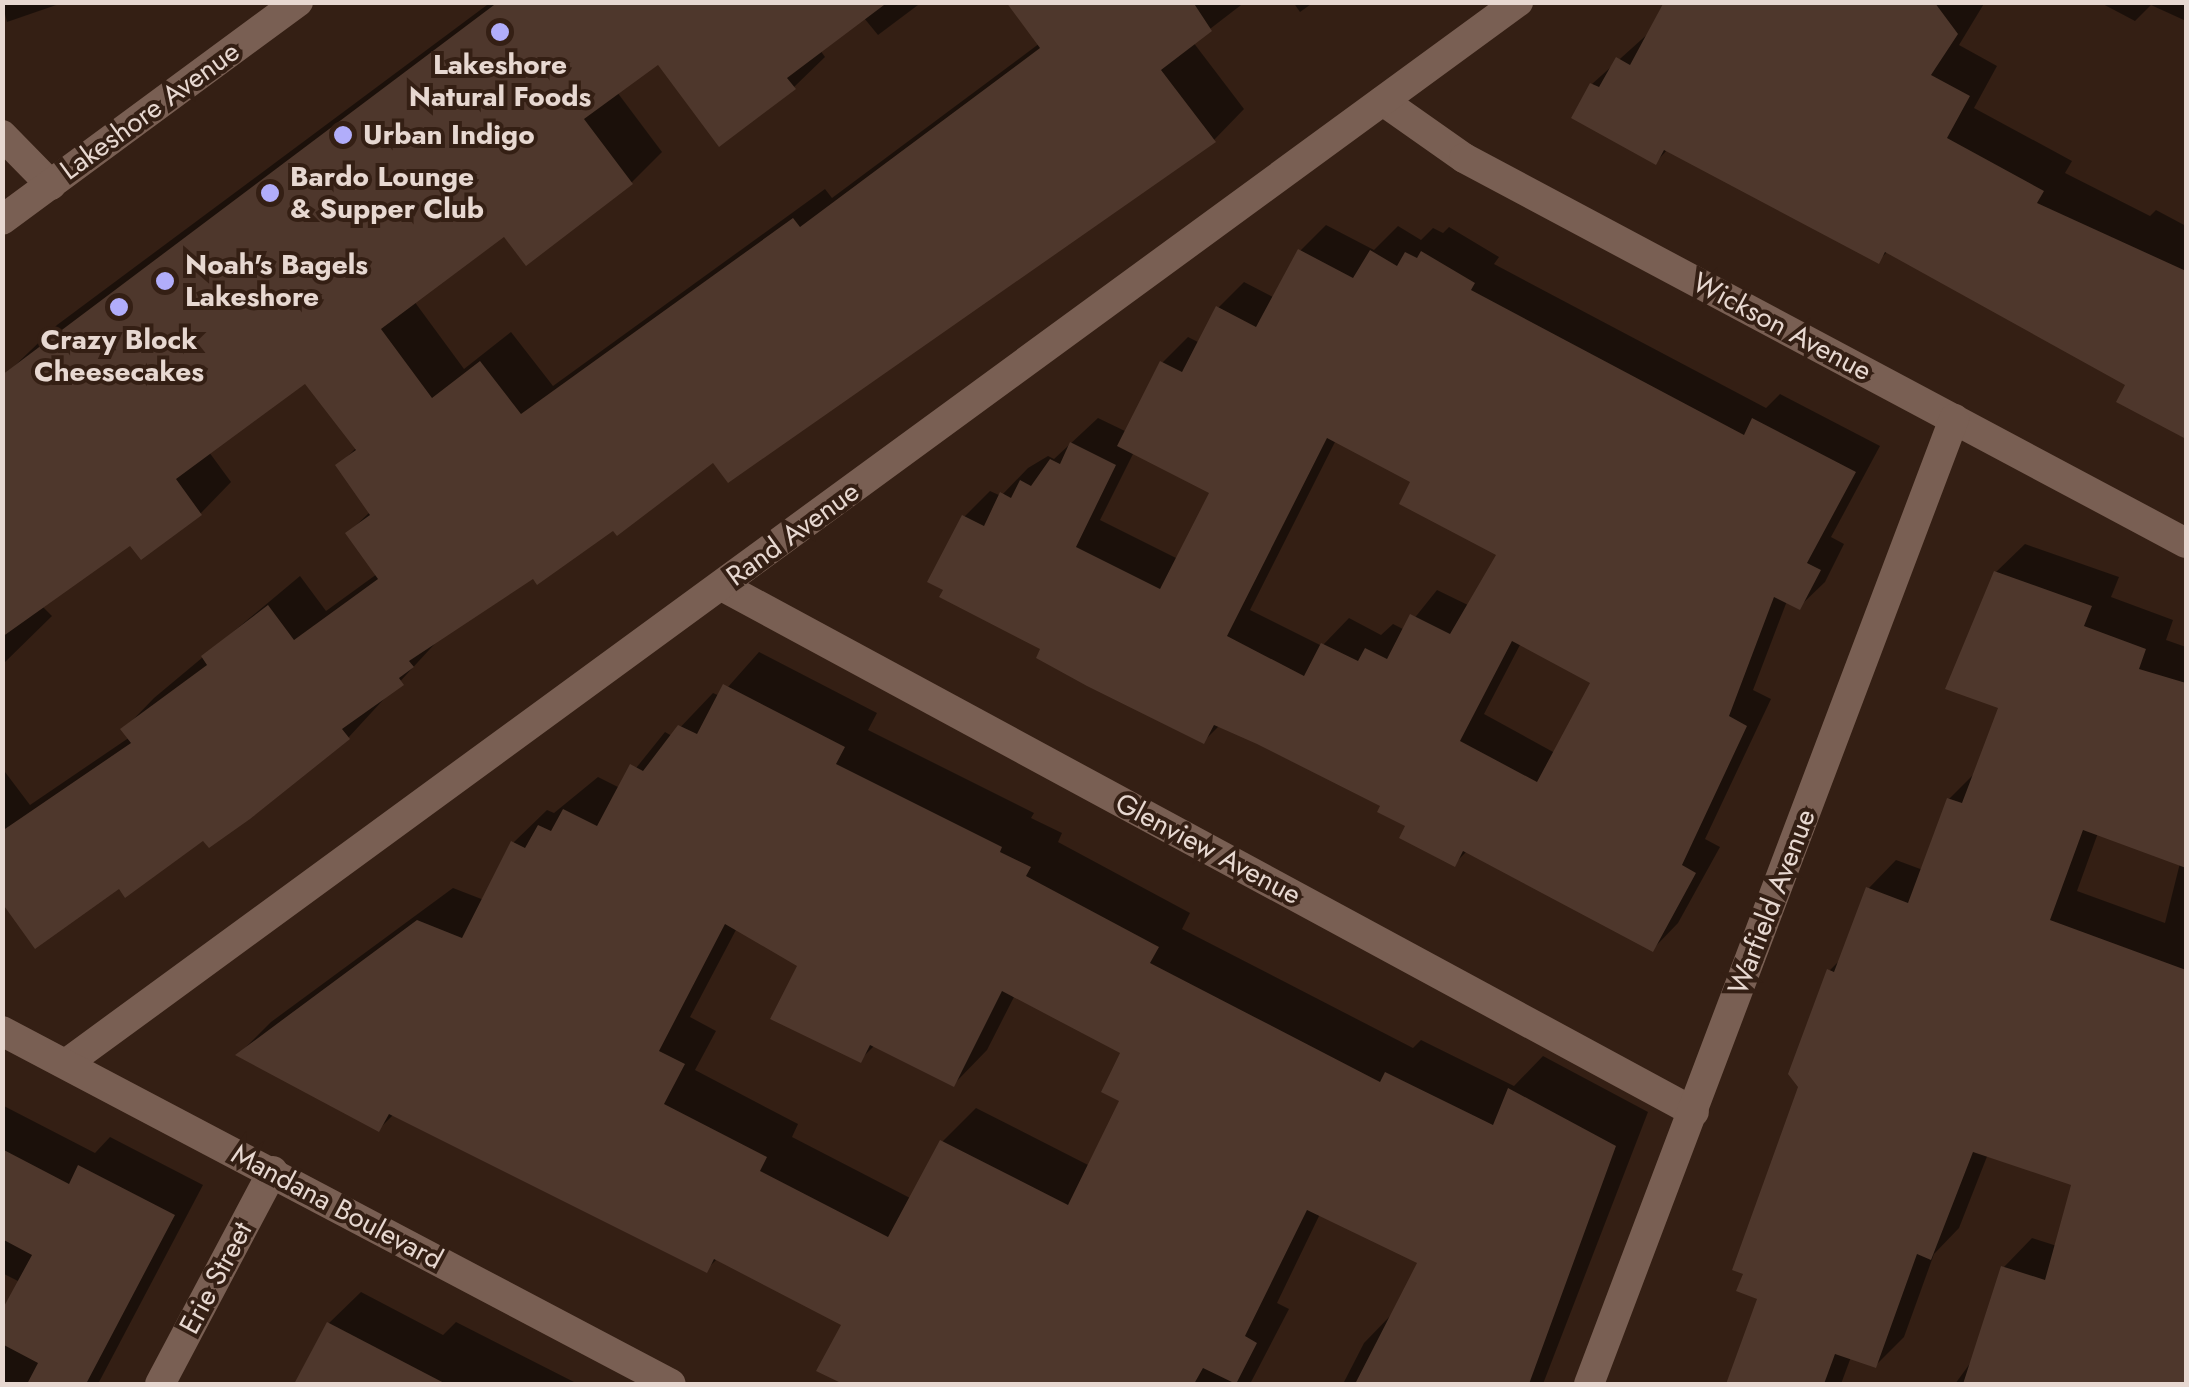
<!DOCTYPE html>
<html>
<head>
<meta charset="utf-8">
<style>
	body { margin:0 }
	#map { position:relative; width:2189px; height:1387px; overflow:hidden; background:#341f14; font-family:Jost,sans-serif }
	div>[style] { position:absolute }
	.shadow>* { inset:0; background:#0007 }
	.building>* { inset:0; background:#4e372c }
	.street>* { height:30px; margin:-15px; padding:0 15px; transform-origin:15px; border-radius:15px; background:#795f53 }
	.secondary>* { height:30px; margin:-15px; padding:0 15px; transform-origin:15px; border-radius:15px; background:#795f53 }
	.dots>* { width:28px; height:28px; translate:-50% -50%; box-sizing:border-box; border:5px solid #341f14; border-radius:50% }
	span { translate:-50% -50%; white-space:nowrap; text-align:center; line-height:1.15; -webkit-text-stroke:8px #341f14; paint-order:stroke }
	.poi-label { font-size:28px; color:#e7d8d1; font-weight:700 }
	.left { translate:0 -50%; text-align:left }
	.street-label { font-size:28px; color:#e7d8d1 }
	.frame { position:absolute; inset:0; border:5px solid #e7d8d1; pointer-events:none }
</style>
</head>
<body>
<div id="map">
	<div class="shadow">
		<i style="clip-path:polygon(2px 2px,65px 2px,7px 22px)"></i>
		<i style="clip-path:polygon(491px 2px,922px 2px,878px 35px,864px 18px,820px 50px,825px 57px,794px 87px,658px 61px,617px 92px,662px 152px,632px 182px,504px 234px,414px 301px,464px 369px,511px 332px,553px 386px,825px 189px,832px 198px,1040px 43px,1009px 2px,1245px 2px,1193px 42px,1244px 109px,1214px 140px,441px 637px,348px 738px,204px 837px,2px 899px,2px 768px,30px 805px,130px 737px,124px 729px,154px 698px,300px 576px,326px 611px,377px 574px,348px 533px,371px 511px,339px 465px,357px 447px,306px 381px,209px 452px,231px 482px,201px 513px,141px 557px,131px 542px,42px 606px,52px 616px,2px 665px,2px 378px,57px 325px)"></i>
		<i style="clip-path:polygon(1293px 2px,1314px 2px,1300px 12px)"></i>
		<i style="clip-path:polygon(1666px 2px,1985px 2px,1959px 45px,1997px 66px,1974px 108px,2072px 161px,2065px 173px,2150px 216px,2156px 210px,2186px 226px,2186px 436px,2120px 401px,2129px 384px,1888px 251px,1878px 261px,1668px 149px,1656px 162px,1592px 84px,1651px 31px)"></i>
		<i style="clip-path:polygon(2099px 2px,2186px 2px,2186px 21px,2151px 5px,2135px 21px)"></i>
		<i style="clip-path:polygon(evenodd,1326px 225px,1374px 250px,1398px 226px,1421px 240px,1433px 228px,1443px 233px,1449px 227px,1499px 257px,1494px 264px,1766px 408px,1780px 394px,1880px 446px,1831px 537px,1844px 544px,1825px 582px,1799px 607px,1787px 601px,1753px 690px,1771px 699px,1705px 839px,1720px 847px,1678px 923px,1653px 949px,1467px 851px,1455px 863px,1384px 805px,1220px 725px,1204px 741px,1044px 648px,964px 517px,990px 491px,1001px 496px,1028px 468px,1048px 456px,1054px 459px,1098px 418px,1127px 432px,1162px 363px,1188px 337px,1200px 343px,1218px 308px,1244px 282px,1275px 298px,1300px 251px,1326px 225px,1336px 440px,1414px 481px,1499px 554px,1472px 607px,1437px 590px,1405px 630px,1393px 624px,1381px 635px,1349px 618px,1322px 646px,1250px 610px,1336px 440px,1326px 225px,1134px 452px,1212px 492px,1178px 559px,1100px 520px,1134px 452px,1326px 225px,1521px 643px,1593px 682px,1555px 753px,1484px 714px,1521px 643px)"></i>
		<i style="clip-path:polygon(evenodd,2025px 544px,2119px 577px,2111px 597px,2173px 620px,2166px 640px,2186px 647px,2186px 1384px,1955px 1384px,1974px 1358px,2004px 1267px,2032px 1238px,2057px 1246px,2074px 1183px,1988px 1154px,1959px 1228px,1934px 1254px,1904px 1337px,1875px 1366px,1851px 1357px,1841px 1384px,1729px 1384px,1761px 1298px,1829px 971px,1842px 958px,1868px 889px,1896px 860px,1923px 870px,1949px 799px,1977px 771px,2002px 707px,1996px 572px,2025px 544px,2098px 833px,2180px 863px,2165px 923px,2077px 891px,2098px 833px)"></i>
		<i style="clip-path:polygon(evenodd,759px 652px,877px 713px,868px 730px,1034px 813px,1031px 818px,1062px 833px,1058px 842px,1190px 913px,1182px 929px,1413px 1048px,1421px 1040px,1514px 1086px,1543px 1056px,1648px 1112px,1543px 1384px,1344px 1382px,1364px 1343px,1395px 1311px,1421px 1262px,1320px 1214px,1277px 1303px,1289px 1309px,1250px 1384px,849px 1384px,820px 1370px,844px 1323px,718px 1258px,706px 1270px,394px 1114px,379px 1129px,239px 1054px,271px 1022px,453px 888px,484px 900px,513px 843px,547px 810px,554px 813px,598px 777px,620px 788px,665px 732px,672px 736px,713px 693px,720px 696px,759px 652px,737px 928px,800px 965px,860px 1060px,876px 1044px,954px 1084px,987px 1050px,1015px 995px,1123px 1052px,1122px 1100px,1090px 1166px,976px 1108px,942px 1142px,912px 1199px,792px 1137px,798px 1124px,695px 1070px,716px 1031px,690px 1017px,737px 928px)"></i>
		<i style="clip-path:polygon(2px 1105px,95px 1153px,110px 1137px,203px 1185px,98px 1384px,2px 1384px,2px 1316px,20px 1282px,2px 1273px)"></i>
		<i style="clip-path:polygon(361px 1292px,443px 1335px,456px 1322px,578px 1384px,296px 1384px,329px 1323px)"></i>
	</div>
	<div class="building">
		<i style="clip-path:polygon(498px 2px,888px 2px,787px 78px,796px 89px,719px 147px,658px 65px,584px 119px,633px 184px,526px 266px,504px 237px,381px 329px,432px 398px,480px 361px,521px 414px,793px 218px,800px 227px,1040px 48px,1006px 2px,1193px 2px,1212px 31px,1161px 70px,1216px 142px,728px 483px,713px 463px,617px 536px,613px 531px,537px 585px,533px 579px,409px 661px,414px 667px,399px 678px,404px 685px,342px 729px,350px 739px,250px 819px,209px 848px,203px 841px,125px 898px,119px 889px,35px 949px,2px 903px,2px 831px,131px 743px,120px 729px,207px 665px,201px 656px,268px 605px,294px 640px,378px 579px,345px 533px,370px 515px,335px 465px,356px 450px,305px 384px,176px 479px,202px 515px,141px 560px,130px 546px,2px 637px,2px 375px)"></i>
		<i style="clip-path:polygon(1664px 2px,1935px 3px,1958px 34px,1931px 75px,1970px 96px,1947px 138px,2044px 191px,2037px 203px,2186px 271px,2186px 439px,2116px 402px,2125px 385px,1885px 252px,1879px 264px,1664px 150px,1656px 165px,1571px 118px,1590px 83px,1599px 87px,1616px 57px,1630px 65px)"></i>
		<i style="clip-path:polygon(evenodd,1298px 249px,1353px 278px,1370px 250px,1397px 266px,1405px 252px,1417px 258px,1421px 251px,1475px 283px,1471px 290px,1744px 435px,1752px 418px,1856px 472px,1807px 563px,1821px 570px,1800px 610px,1774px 597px,1729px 716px,1747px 726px,1682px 865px,1696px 873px,1653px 952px,1463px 851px,1455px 867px,1399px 838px,1405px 826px,1377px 812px,1380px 806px,1257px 744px,1214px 725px,1204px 744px,1087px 686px,1036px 658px,1040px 649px,939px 597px,943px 590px,927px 582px,962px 515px,984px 526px,1000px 492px,1011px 498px,1020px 480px,1031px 486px,1050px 459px,1060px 464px,1070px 442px,1116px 465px,1076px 547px,1160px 589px,1209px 493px,1117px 446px,1160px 361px,1182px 372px,1216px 306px,1256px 327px,1298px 249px,1327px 438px,1410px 482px,1399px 504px,1496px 555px,1450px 634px,1410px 614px,1387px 659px,1365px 648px,1358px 661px,1321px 643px,1304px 676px,1227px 636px,1327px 438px,1298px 249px,1512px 641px,1590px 683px,1537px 782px,1460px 741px,1512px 641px)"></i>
		<i style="clip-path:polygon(1994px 571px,2092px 606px,2084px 626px,2146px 649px,2139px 669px,2186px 683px,2186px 868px,2083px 830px,2050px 920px,2186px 970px,2186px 1384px,1963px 1384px,2001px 1266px,2045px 1280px,2071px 1185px,1973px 1152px,1931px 1260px,1917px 1254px,1876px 1368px,1835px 1354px,1824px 1384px,1726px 1384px,1757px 1299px,1736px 1291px,1743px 1274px,1732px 1270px,1798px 1087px,1788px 1074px,1827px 969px,1834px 972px,1866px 887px,1908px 903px,1947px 798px,1962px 803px,1998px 708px,1945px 689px)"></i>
		<i style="clip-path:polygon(evenodd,723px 684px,845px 747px,836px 764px,1002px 847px,1000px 852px,1031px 867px,1026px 876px,1159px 947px,1150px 963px,1380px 1082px,1385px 1072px,1493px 1125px,1508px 1088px,1616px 1146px,1529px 1384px,1355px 1384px,1417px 1263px,1307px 1210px,1245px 1336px,1257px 1343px,1236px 1384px,1203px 1368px,1194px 1384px,843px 1384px,816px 1371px,841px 1325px,714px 1259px,707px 1273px,389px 1114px,379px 1132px,235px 1055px,417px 920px,462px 938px,511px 841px,525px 848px,538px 825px,551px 831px,563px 809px,597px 826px,630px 764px,643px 771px,678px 725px,697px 734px,723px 684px,725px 924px,797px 966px,770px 1019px,861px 1063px,870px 1045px,954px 1087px,1002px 991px,1120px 1053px,1101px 1092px,1119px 1101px,1068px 1205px,940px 1140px,888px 1237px,760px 1171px,767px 1157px,664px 1104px,685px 1064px,659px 1051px,725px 924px)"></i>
		<i style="clip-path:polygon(2px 1149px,69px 1184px,78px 1165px,175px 1215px,86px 1384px,27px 1384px,38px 1363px,2px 1344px,2px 1310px,32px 1255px,2px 1239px)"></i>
		<i style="clip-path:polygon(327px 1322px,446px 1384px,294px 1384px)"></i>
	</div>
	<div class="street">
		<i style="left:1383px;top:101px;width:99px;rotate:35.1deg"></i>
		<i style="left:1464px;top:158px;width:818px;rotate:28.07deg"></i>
		<i style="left:2px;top:135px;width:70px;rotate:45.6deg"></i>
		<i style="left:722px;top:586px;width:1105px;rotate:28.42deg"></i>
		<i style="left:67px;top:1063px;width:1798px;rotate:-36.18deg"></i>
		<i style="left:160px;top:1384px;width:241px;rotate:-62.1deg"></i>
		<i style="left:1589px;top:1384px;width:1032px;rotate:-69.28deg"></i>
	</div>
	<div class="secondary">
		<i style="left:2px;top:220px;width:368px;rotate:-36.4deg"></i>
		<i style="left:2px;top:1031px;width:756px;rotate:27.82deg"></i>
	</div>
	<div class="dots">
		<i style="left:500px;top:32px;background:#b1adfa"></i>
		<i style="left:343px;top:135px;background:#b1adfa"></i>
		<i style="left:270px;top:193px;background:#b1adfa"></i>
		<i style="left:165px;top:281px;background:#b1adfa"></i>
		<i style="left:119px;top:307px;background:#b1adfa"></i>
	</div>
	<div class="poi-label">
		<span style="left:500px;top:81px">Lakeshore<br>Natural Foods</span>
		<span class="left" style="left:363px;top:135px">Urban Indigo</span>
		<span class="left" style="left:290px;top:193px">Bardo Lounge<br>&amp; Supper Club</span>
		<span class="left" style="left:185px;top:281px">Noah's Bagels<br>Lakeshore</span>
		<span style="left:119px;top:356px">Crazy Block<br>Cheesecakes</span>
	</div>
	<div class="street-label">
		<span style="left:150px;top:111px;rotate:-36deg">Lakeshore Avenue</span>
		<span style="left:1782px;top:327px;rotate:28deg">Wickson Avenue</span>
		<span style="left:793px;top:534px;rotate:-36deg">Rand Avenue</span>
		<span style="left:1208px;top:849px;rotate:28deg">Glenview Avenue</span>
		<span style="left:1772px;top:902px;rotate:-69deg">Warfield Avenue</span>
		<span style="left:337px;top:1207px;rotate:28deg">Mandana Boulevard</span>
		<span style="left:216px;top:1278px;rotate:-62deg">Erie Street</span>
	</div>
	<div class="frame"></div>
</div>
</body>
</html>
